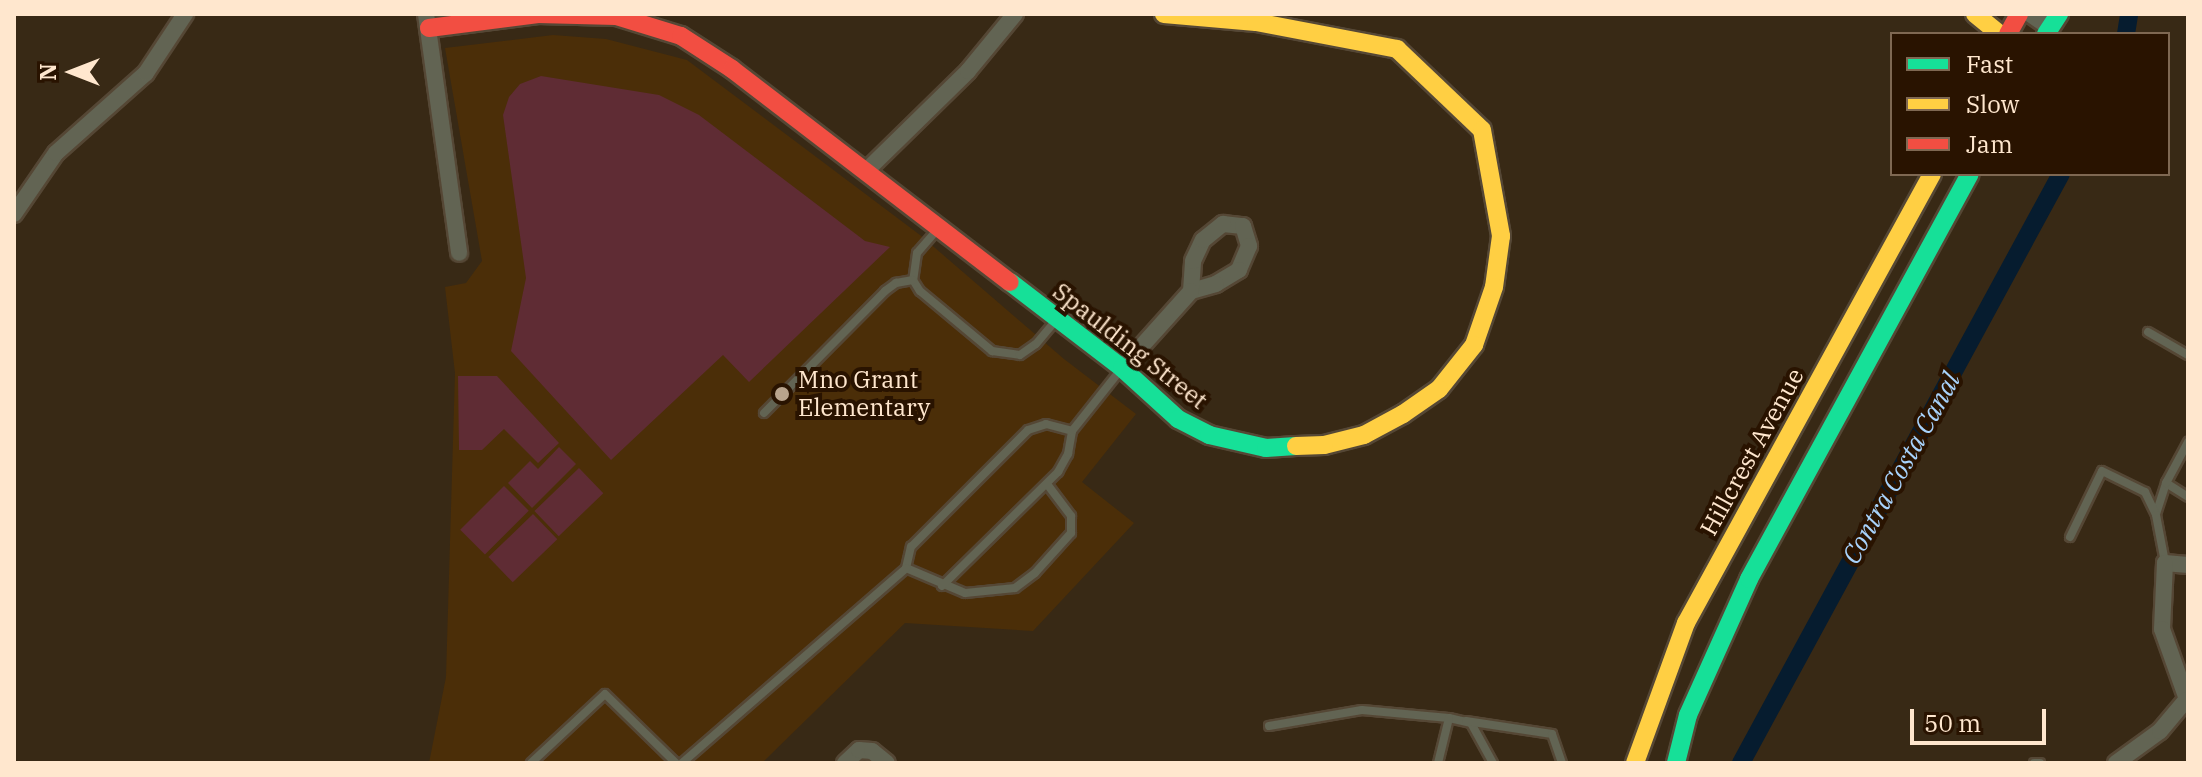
<!DOCTYPE html>
<html>
<head>
<meta charset="utf-8">
<style>
	body { margin:0 }
	#map { position:relative; width:2202px; height:777px; overflow:hidden; background:#382915; font-family:"IBM Plex Serif",serif }
	div>[style] { position:absolute }
	.built>* { inset:0; background:#4b2e08 }
	.green>* { inset:0; background:#5f2c34; transform-origin:0 0 }
	.canal>* { height:18px; margin:-9px; padding:0 9px; transform-origin:9px; border-radius:9px; background:#061c2f }
	.roads { filter:drop-shadow(2px 0 #554735) drop-shadow(-2px 0 #554735) drop-shadow(0 2px #554735) drop-shadow(0 -2px #554735) }
	.lane>* { height:8px; margin:-4px; padding:0 4px; transform-origin:4px; border-radius:4px; background:#626453 }
	.street>* { height:16px; margin:-8px; padding:0 8px; transform-origin:8px; border-radius:8px; background:#626453 }
	.fast>* { height:18px; margin:-9px; padding:0 9px; transform-origin:9px; border-radius:9px; background:#16e098 }
	.slow>* { height:18px; margin:-9px; padding:0 9px; transform-origin:9px; border-radius:9px; background:#ffcf43 }
	.jam>* { height:18px; margin:-9px; padding:0 9px; transform-origin:9px; border-radius:9px; background:#f24e42 }
	.dots>* { width:22px; height:22px; translate:-50% -50%; box-sizing:border-box; border:4px solid #291300; border-radius:50% }
	span { translate:-50% -50%; white-space:nowrap; text-align:center; line-height:1.15; -webkit-text-stroke:8px #291300; paint-order:stroke }
	.street-label { font-size:24px; color:#ffe7ce }
	.poi-label { font-size:24px; color:#ffe7ce }
	.left { translate:0 -50%; text-align:left }
	.water-label { font-size:26px; color:#a8d3fc; font-style:italic }
	.frame { position:absolute; inset:0; border:16px solid #ffe7ce; pointer-events:none }
	.legend { position:absolute; left:1890px; top:32px; width:280px; height:144px; box-sizing:border-box; background:#291300; border:2px solid #7f6852; margin:0; padding:10px 14px; list-style:none; font-size:24px; color:#ffe7ce }
	.legend li { display:flex; align-items:center; gap:16px; height:40px }
	.legend b { width:40px; border:2px solid #7f6852 }
	.north { position:absolute; left:32px; top:32px; width:80px; height:80px; -webkit-text-stroke:6px #291300; paint-order:stroke; rotate:270deg; font-size:22px; font-weight:700; line-height:32px; text-align:center; color:#ffe7ce }
	.north::after { content:''; display:block; margin:auto; width:28px; height:36px; background:#ffe7ce; clip-path:polygon(50% 0,100% 100%,50% 72%,0 100%) }
	.scale { position:absolute; left:1910px; top:709px; width:136px; height:36px; box-sizing:border-box; border:4px solid #ffe7ce; border-top:0; padding-left:10px; font-size:24px; line-height:28px; white-space:nowrap; color:#ffe7ce; -webkit-text-stroke:6px #291300; paint-order:stroke }
</style>
</head>
<body>
<div id="map">
	<div class="built">
		<i style="clip-path:polygon(553px 35px,606px 39px,687px 60px,920px 235px,1064px 359px,1136px 414px,1082px 482px,1134px 523px,1033px 631px,905px 623px,762px 763px,429px 763px,446px 677px,455px 373px,445px 287px,466px 283px,482px 261px,445px 48px)"></i>
	</div>
	<div class="green">
		<i style="clip-path:polygon(541px 76px,659px 95px,699px 115px,865px 241px,890px 247px,749px 382px,723px 355px,611px 460px,511px 351px,526px 278px,503px 115px,509px 97px,520px 84px)"></i>
		<i style="clip-path:polygon(458px 376px,497px 376px,559px 443px,538px 463px,504px 429px,482px 450px,459px 450px)"></i>
		<i style="clip-path:polygon(559px 447px,576px 464px,532px 508px,508px 483px,530px 461px,538px 469px)"></i>
		<i style="left:579px;top:468px;width:35px;height:62px;rotate:46deg"></i>
		<i style="left:504px;top:486px;width:35px;height:62px;rotate:45deg"></i>
		<i style="left:533px;top:514px;width:35px;height:62px;rotate:46deg"></i>
	</div>
	<div class="canal">
		<i style="left:2126px;top:34px;width:20px;rotate:-81deg"></i>
		<i style="left:1741px;top:763px;width:670px;rotate:-61.49deg"></i>
	</div>
	<div class="roads">
		<div class="lane">
			<i style="left:937px;top:230px;width:30px;rotate:131deg"></i>
			<i style="left:917px;top:253px;width:27px;rotate:98deg"></i>
			<i style="left:913px;top:280px;width:13px;rotate:58deg"></i>
			<i style="left:920px;top:291px;width:94px;rotate:39.8deg"></i>
			<i style="left:992px;top:351px;width:28px;rotate:8deg"></i>
			<i style="left:1020px;top:355px;width:19px;rotate:-35deg"></i>
			<i style="left:1036px;top:344px;width:33px;rotate:-50deg"></i>
			<i style="left:2148px;top:332px;width:46px;rotate:29.9deg"></i>
			<i style="left:764px;top:413px;width:172px;rotate:-45.2deg"></i>
			<i style="left:885px;top:291px;width:14px;rotate:-36deg"></i>
			<i style="left:896px;top:283px;width:17px;rotate:-10deg"></i>
			<i style="left:2166px;top:483px;width:26px;rotate:32deg"></i>
			<i style="left:1047px;top:484px;width:40px;rotate:53deg"></i>
			<i style="left:1071px;top:516px;width:17px;rotate:90deg"></i>
			<i style="left:1071px;top:533px;width:54px;rotate:132deg"></i>
			<i style="left:1035px;top:573px;width:25px;rotate:143deg"></i>
			<i style="left:1015px;top:588px;width:50px;rotate:174.3deg"></i>
			<i style="left:965px;top:593px;width:64px;rotate:-157deg"></i>
			<i style="left:906px;top:568px;width:22px;rotate:-77deg"></i>
			<i style="left:911px;top:547px;width:165px;rotate:-45deg"></i>
			<i style="left:1028px;top:430px;width:19px;rotate:-18deg"></i>
			<i style="left:1046px;top:424px;width:27px;rotate:15deg"></i>
			<i style="left:2156px;top:514px;width:33px;rotate:-72deg"></i>
			<i style="left:2166px;top:483px;width:47px;rotate:-61.8deg"></i>
			<i style="left:2070px;top:537px;width:73px;rotate:-64.1deg"></i>
			<i style="left:2102px;top:471px;width:48px;rotate:26deg"></i>
			<i style="left:2145px;top:492px;width:25px;rotate:64deg"></i>
			<i style="left:2156px;top:515px;width:48px;rotate:79.2deg"></i>
			<i style="left:942px;top:586px;width:163px;rotate:-44.5deg"></i>
			<i style="left:1058px;top:472px;width:21px;rotate:-61deg"></i>
			<i style="left:1068px;top:454px;width:23px;rotate:-80deg"></i>
			<i style="left:1072px;top:431px;width:80px;rotate:-51.6deg"></i>
			<i style="left:1449px;top:718px;width:23px;rotate:13deg"></i>
			<i style="left:1471px;top:723px;width:46px;rotate:61.2deg"></i>
			<i style="left:1466px;top:721px;width:87px;rotate:8.6deg"></i>
			<i style="left:1552px;top:734px;width:31px;rotate:71deg"></i>
			<i style="left:1269px;top:726px;width:94px;rotate:-9.8deg"></i>
			<i style="left:1362px;top:710px;width:87px;rotate:5.3deg"></i>
			<i style="left:1449px;top:718px;width:46px;rotate:103.7deg"></i>
			<i style="left:531px;top:763px;width:101px;rotate:-43deg"></i>
			<i style="left:605px;top:694px;width:99px;rotate:44.2deg"></i>
			<i style="left:682px;top:763px;width:297px;rotate:-41deg"></i>
			<i style="left:2034px;top:763px;width:6px"></i>
		</div>
		<div class="street">
			<i style="left:426px;top:14px;width:241px;rotate:82.1deg"></i>
			<i style="left:2030px;top:14px;width:24px;rotate:35deg"></i>
			<i style="left:866px;top:171px;width:143px;rotate:-44.4deg"></i>
			<i style="left:968px;top:71px;width:74px;rotate:-50.5deg"></i>
			<i style="left:14px;top:214px;width:74px;rotate:-55.5deg"></i>
			<i style="left:56px;top:153px;width:120px;rotate:-41.6deg"></i>
			<i style="left:146px;top:73px;width:71px;rotate:-56.5deg"></i>
			<i style="left:1223px;top:224px;width:20px;rotate:6deg"></i>
			<i style="left:1243px;top:226px;width:21px;rotate:73deg"></i>
			<i style="left:1249px;top:246px;width:26px;rotate:113deg"></i>
			<i style="left:1239px;top:270px;width:27px;rotate:149deg"></i>
			<i style="left:1216px;top:284px;width:26px;rotate:164deg"></i>
			<i style="left:1191px;top:291px;width:30px;rotate:-86deg"></i>
			<i style="left:1193px;top:261px;width:23px;rotate:-65deg"></i>
			<i style="left:1203px;top:240px;width:26px;rotate:-39deg"></i>
			<i style="left:1122px;top:368px;width:103px;rotate:-48.1deg"></i>
			<i style="left:2188px;top:565px;width:23px;rotate:-175deg"></i>
			<i style="left:2165px;top:563px;width:66px;rotate:92.6deg"></i>
			<i style="left:2162px;top:629px;width:77px;rotate:70.4deg"></i>
			<i style="left:845px;top:763px;width:19px;rotate:-43deg"></i>
			<i style="left:859px;top:750px;width:13px;rotate:4deg"></i>
			<i style="left:872px;top:751px;width:19px;rotate:39deg"></i>
			<i style="left:2116px;top:763px;width:54px;rotate:-36deg"></i>
			<i style="left:2160px;top:731px;width:40px;rotate:-50deg"></i>
		</div>
		<div class="fast">
			<i style="left:2046px;top:34px;width:24px;rotate:-57deg"></i>
			<i style="left:1010px;top:282px;width:141px;rotate:37.5deg"></i>
			<i style="left:1122px;top:368px;width:76px;rotate:42.3deg"></i>
			<i style="left:1178px;top:419px;width:35px;rotate:27deg"></i>
			<i style="left:1209px;top:435px;width:58px;rotate:12.8deg"></i>
			<i style="left:1266px;top:448px;width:30px;rotate:-4deg"></i>
			<i style="left:1676px;top:763px;width:49px;rotate:-76deg"></i>
			<i style="left:1688px;top:715px;width:149px;rotate:-65.8deg"></i>
			<i style="left:1749px;top:579px;width:461px;rotate:-61.4deg"></i>
		</div>
		<div class="slow">
			<i style="left:1164px;top:14px;width:92px;rotate:5deg"></i>
			<i style="left:1256px;top:22px;width:144px;rotate:10.8deg"></i>
			<i style="left:1397px;top:49px;width:117px;rotate:43.6deg"></i>
			<i style="left:1482px;top:130px;width:108px;rotate:79.8deg"></i>
			<i style="left:1501px;top:236px;width:51px;rotate:97.8deg"></i>
			<i style="left:1494px;top:287px;width:61px;rotate:109deg"></i>
			<i style="left:1474px;top:345px;width:56px;rotate:128.5deg"></i>
			<i style="left:1439px;top:389px;width:44px;rotate:145.2deg"></i>
			<i style="left:1403px;top:414px;width:44px;rotate:151.7deg"></i>
			<i style="left:1364px;top:435px;width:41px;rotate:166deg"></i>
			<i style="left:1324px;top:445px;width:28px;rotate:178deg"></i>
			<i style="left:1975px;top:14px;width:32px;rotate:39deg"></i>
			<i style="left:1635px;top:763px;width:149px;rotate:-70deg"></i>
			<i style="left:1686px;top:623px;width:512px;rotate:-61.28deg"></i>
		</div>
		<div class="jam">
			<i style="left:429px;top:28px;width:110px;rotate:-7.3deg"></i>
			<i style="left:538px;top:14px;width:78px;rotate:1.5deg"></i>
			<i style="left:616px;top:16px;width:68px;rotate:17.1deg"></i>
			<i style="left:681px;top:36px;width:61px;rotate:32.9deg"></i>
			<i style="left:732px;top:69px;width:350px;rotate:37.5deg"></i>
			<i style="left:2008px;top:34px;width:23px;rotate:-61deg"></i>
		</div>
	</div>
	<div class="dots">
		<i style="left:782px;top:394px;background:#b9a48d"></i>
	</div>
	<div class="street-label">
		<span style="left:1130px;top:346px;rotate:38deg">Spaulding Street</span>
		<span style="left:1752px;top:452px;rotate:-61deg">Hillcrest Avenue</span>
	</div>
	<div class="poi-label">
		<span class="left" style="left:798px;top:394px">Mno Grant<br>Elementary</span>
	</div>
	<div class="water-label">
		<span style="left:1901px;top:468px;rotate:-61deg">Contra Costa Canal</span>
	</div>
	<div class="frame"></div>
	<ul class="legend">
	<li><b style="height:10px;background:#16e098"></b>Fast</li>
	<li><b style="height:10px;background:#ffcf43"></b>Slow</li>
	<li><b style="height:10px;background:#f24e42"></b>Jam</li>
	</ul>
	<div class="north">N</div>
	<div class="scale">50 m</div>
</div>
</body>
</html>
